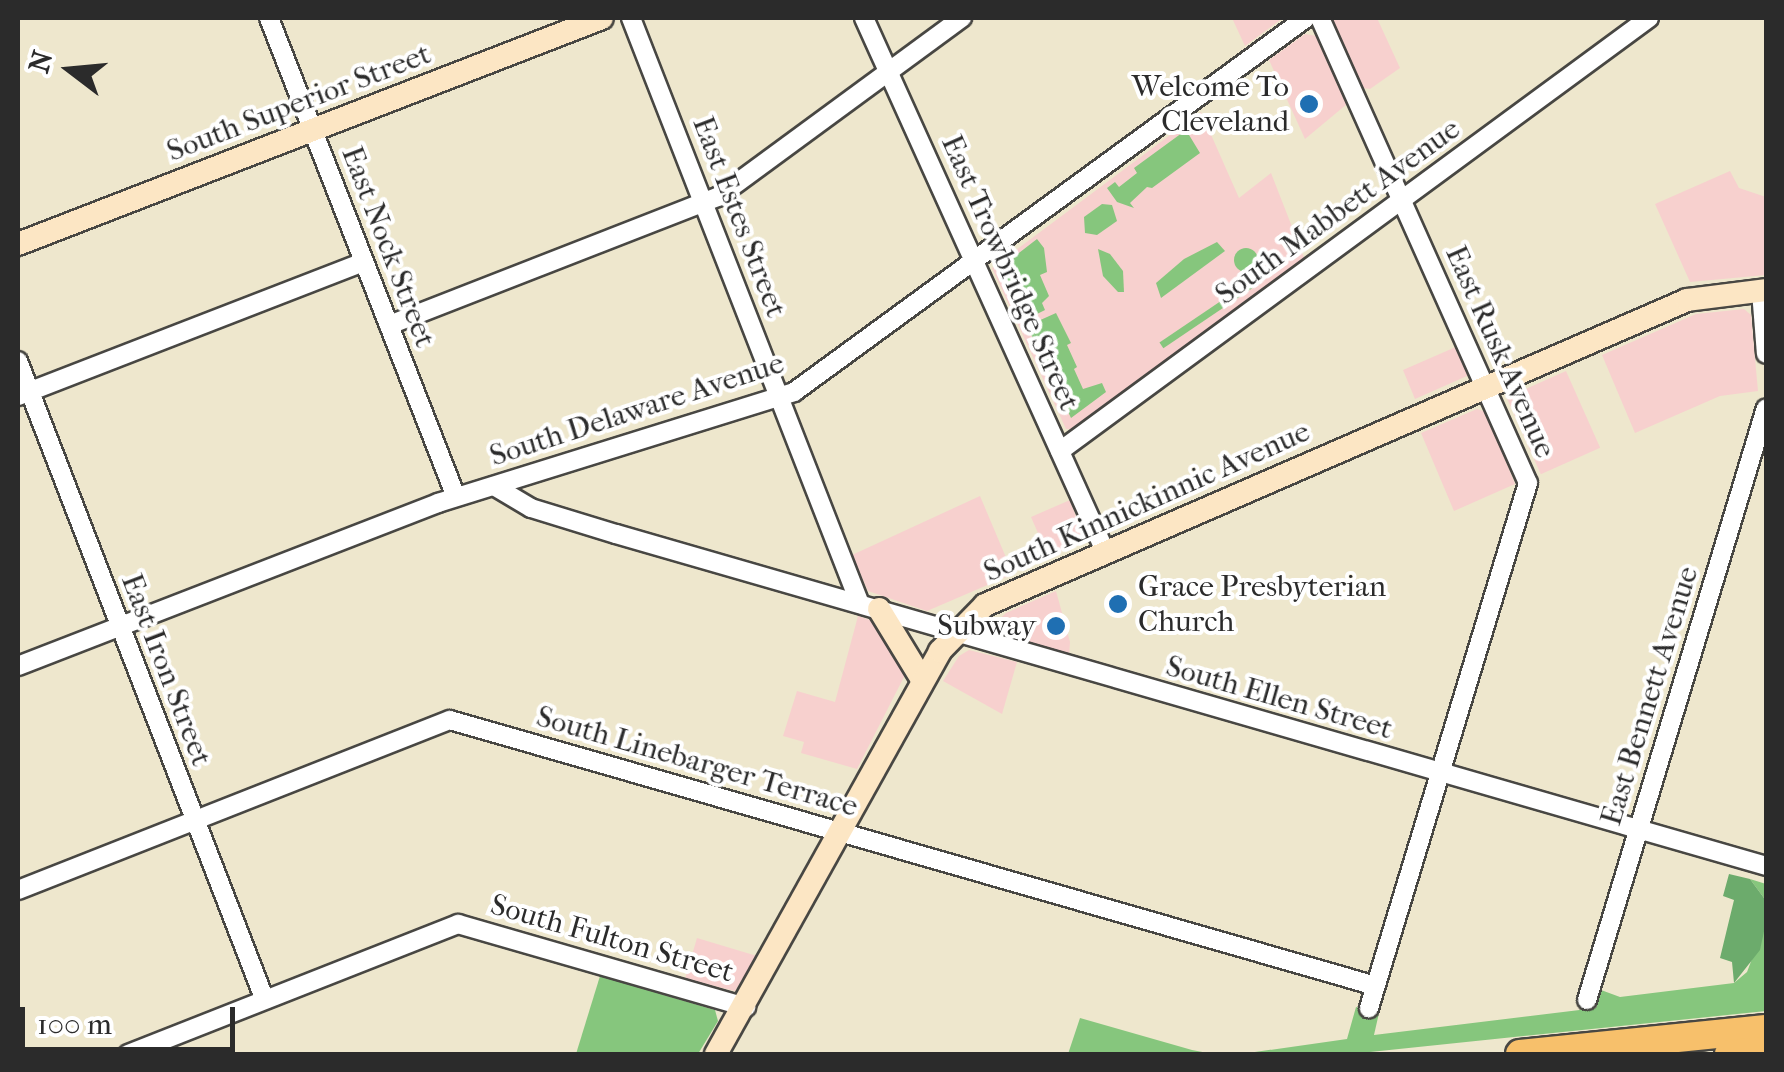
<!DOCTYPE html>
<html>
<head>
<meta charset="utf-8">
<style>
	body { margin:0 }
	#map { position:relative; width:1784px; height:1072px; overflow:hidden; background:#eee7cd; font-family:"IM FELL French Canon",serif }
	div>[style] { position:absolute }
	.built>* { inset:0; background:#f7d0ce; transform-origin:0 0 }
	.green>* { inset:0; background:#86c67d; transform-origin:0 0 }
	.round { border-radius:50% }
	.forest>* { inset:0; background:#6cab6c }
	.roads { filter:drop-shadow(2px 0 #484743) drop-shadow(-2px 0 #484743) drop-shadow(0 2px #484743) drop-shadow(0 -2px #484743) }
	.street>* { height:18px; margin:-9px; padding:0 9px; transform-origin:9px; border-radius:9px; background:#fff }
	.secondary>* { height:22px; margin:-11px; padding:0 11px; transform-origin:11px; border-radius:11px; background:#fce6c4 }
	.primary>* { height:28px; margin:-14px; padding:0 14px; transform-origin:14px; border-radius:14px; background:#f7c06b }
	.dots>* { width:28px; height:28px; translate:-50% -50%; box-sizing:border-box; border:5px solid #fff; border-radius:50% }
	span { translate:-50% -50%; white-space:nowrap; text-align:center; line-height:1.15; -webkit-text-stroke:8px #fff; paint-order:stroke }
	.poi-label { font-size:30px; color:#2b2b2b }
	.right { translate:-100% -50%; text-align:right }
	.left { translate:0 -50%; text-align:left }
	.street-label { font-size:30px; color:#2b2b2b }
	.frame { position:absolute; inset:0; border:20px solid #2b2b2b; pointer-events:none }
	.north { position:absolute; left:20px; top:20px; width:100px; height:100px; -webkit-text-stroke:8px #fff; paint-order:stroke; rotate:286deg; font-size:28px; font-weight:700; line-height:40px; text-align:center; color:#2b2b2b }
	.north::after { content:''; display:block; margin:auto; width:35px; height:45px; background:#2b2b2b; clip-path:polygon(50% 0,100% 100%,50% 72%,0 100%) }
	.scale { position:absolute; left:20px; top:1007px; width:215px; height:45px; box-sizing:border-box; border:5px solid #2b2b2b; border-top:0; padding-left:12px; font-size:30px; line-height:35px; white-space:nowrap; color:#2b2b2b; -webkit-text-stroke:8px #fff; paint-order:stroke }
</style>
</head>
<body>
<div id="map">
	<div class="built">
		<i style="clip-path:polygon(1232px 18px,1283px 18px,1245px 46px)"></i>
		<i style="clip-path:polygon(1332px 18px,1377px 18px,1400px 68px,1370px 89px,1363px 88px)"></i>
		<i style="clip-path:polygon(1305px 34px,1317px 36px,1347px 104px,1305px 139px,1269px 60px)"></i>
		<i style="clip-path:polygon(1201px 112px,1239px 198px,1271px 173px,1305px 260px,1074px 429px,1066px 429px,992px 268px)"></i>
		<i style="clip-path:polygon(1730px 171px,1739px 188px,1766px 197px,1766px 275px,1690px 282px,1655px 204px)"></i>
		<i style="clip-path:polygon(1744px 309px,1751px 315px,1758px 391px,1720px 396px,1635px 433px,1602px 355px,1696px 314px)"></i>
		<i style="clip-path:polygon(1458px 346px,1468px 369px,1467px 376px,1415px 399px,1403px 370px)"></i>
		<i style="left:1566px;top:371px;width:84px;height:65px;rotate:66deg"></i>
		<i style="clip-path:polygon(1477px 409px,1486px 412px,1515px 484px,1454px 511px,1421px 433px)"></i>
		<i style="clip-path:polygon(980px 496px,1013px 574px,927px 611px,868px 591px,852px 555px)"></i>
		<i style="clip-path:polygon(1070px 500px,1084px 539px,1049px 558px,1031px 517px)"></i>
		<i style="clip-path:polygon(1056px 591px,1070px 642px,1069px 656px,997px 634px,994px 624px,1006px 613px)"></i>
		<i style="clip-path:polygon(858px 616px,876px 622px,907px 671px,857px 769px,801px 753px,804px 742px,783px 736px,797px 691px,835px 702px)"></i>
		<i style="clip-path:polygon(969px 650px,1017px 662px,1002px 714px,943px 681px,959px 656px)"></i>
		<i style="clip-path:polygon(697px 938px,757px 956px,735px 991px,685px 979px)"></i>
	</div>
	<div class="green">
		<i style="clip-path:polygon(1186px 130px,1200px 153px,1152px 188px,1147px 187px,1130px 203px,1134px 208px,1117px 202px,1107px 188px,1115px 182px,1119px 187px,1137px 173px,1134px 168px)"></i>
		<i style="clip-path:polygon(1102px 204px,1112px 205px,1117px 221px,1097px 235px,1085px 233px,1084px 217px)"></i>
		<i style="clip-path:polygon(1037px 239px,1044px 248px,1047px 272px,1040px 275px,1049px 296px,1042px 303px,1045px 310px,1025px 320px,1001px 267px)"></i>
		<i style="clip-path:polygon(1217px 242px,1225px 251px,1161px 298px,1156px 283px,1184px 259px)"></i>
		<i class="round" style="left:1234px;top:248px;width:24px;height:24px"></i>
		<i style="clip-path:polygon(1098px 249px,1110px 254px,1123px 271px,1124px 292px,1118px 292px,1103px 276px)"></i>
		<i style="left:1249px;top:282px;width:7px;height:108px;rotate:56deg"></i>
		<i style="clip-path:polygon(1056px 313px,1071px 343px,1067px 345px,1077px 367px,1074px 369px,1083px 389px,1102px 383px,1106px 392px,1071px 418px,1027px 326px)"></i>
		<i style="clip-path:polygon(1750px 879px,1766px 884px,1766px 1011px,1351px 1054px,1241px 1054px,1347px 1039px,1356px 1007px,1379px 1013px,1374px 1035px,1596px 1008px,1601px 990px,1620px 997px,1734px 983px,1747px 972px,1766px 922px,1764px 898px)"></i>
		<i style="clip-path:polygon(600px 976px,715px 1010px,718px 1021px,698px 1054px,576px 1054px)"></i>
		<i style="clip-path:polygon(1080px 1018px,1192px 1050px,1213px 1054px,1068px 1054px)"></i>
	</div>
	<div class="forest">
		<i style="clip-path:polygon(1729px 874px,1750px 879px,1764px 898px,1766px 922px,1760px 950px,1734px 983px,1732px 962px,1720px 958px,1734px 900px,1723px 896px)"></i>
	</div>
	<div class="roads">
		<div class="street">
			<i style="left:269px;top:18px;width:514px;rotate:68.67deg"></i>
			<i style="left:631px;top:18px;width:629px;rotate:68.66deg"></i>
			<i style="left:864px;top:18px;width:585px;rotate:65.67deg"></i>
			<i style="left:1320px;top:18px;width:509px;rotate:65.9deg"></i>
			<i style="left:1528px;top:483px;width:549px;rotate:106.85deg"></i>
			<i style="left:1761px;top:291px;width:63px;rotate:85.5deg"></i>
			<i style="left:389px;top:325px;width:353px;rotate:-21.3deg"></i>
			<i style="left:718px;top:197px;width:303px;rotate:-36.3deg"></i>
			<i style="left:18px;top:361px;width:683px;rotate:68.88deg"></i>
			<i style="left:18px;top:396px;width:371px;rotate:-21.2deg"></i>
			<i style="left:1060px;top:451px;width:731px;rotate:-36.32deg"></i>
			<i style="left:494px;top:486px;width:43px;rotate:30.7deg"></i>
			<i style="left:531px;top:508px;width:89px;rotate:17deg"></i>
			<i style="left:616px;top:534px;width:1197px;rotate:16.1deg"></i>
			<i style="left:18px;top:666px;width:451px;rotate:-21.2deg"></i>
			<i style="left:438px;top:503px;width:373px;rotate:-17.3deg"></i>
			<i style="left:794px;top:392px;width:634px;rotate:-36.15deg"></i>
			<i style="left:18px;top:890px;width:464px;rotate:-21.5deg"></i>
			<i style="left:450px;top:720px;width:963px;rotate:16.03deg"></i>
			<i style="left:1587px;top:1000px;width:618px;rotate:-73.18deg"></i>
			<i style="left:128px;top:1054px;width:355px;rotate:-21.5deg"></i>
			<i style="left:458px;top:924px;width:300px;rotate:16.1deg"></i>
		</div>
		<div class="secondary">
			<i style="left:18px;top:244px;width:626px;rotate:-21.16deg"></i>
			<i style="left:879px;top:609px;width:84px;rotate:58.6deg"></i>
			<i style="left:716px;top:1054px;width:461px;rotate:-60.9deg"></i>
			<i style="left:940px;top:651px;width:64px;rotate:-45.6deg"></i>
			<i style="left:985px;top:605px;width:765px;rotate:-23.48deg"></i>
			<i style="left:1687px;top:300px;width:80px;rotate:-7.2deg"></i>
		</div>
		<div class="primary">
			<i style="left:1520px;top:1054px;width:247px;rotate:-5.8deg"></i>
			<i style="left:1729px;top:1054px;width:37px;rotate:-5deg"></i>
		</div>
	</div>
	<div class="dots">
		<i style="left:1309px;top:104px;background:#1f6fb2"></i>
		<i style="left:1118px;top:604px;background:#1f6fb2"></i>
		<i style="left:1056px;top:626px;background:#1f6fb2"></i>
	</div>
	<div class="poi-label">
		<span class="right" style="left:1289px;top:104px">Welcome To<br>Cleveland</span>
		<span class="left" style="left:1138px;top:604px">Grace Presbyterian<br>Church</span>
		<span class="right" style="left:1036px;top:626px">Subway</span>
	</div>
	<div class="street-label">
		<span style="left:299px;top:103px;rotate:-21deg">South Superior Street</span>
		<span style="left:1338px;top:212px;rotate:-36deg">South Mabbett Avenue</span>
		<span style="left:739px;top:217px;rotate:69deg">East Estes Street</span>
		<span style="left:388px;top:247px;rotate:69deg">East Nock Street</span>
		<span style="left:1010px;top:273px;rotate:66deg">East Trowbridge Street</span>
		<span style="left:1500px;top:352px;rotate:66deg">East Rusk Avenue</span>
		<span style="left:637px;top:410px;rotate:-18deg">South Delaware Avenue</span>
		<span style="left:1147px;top:502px;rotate:-24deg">South Kinnickinnic Avenue</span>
		<span style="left:166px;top:670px;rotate:69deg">East Iron Street</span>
		<span style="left:1650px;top:696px;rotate:-73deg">East Bennett Avenue</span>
		<span style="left:1279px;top:698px;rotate:16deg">South Ellen Street</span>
		<span style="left:697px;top:762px;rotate:16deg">South Linebarger Terrace</span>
		<span style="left:612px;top:939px;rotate:16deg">South Fulton Street</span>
	</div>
	<div class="frame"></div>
	<div class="north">N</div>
	<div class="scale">100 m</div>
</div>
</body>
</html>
